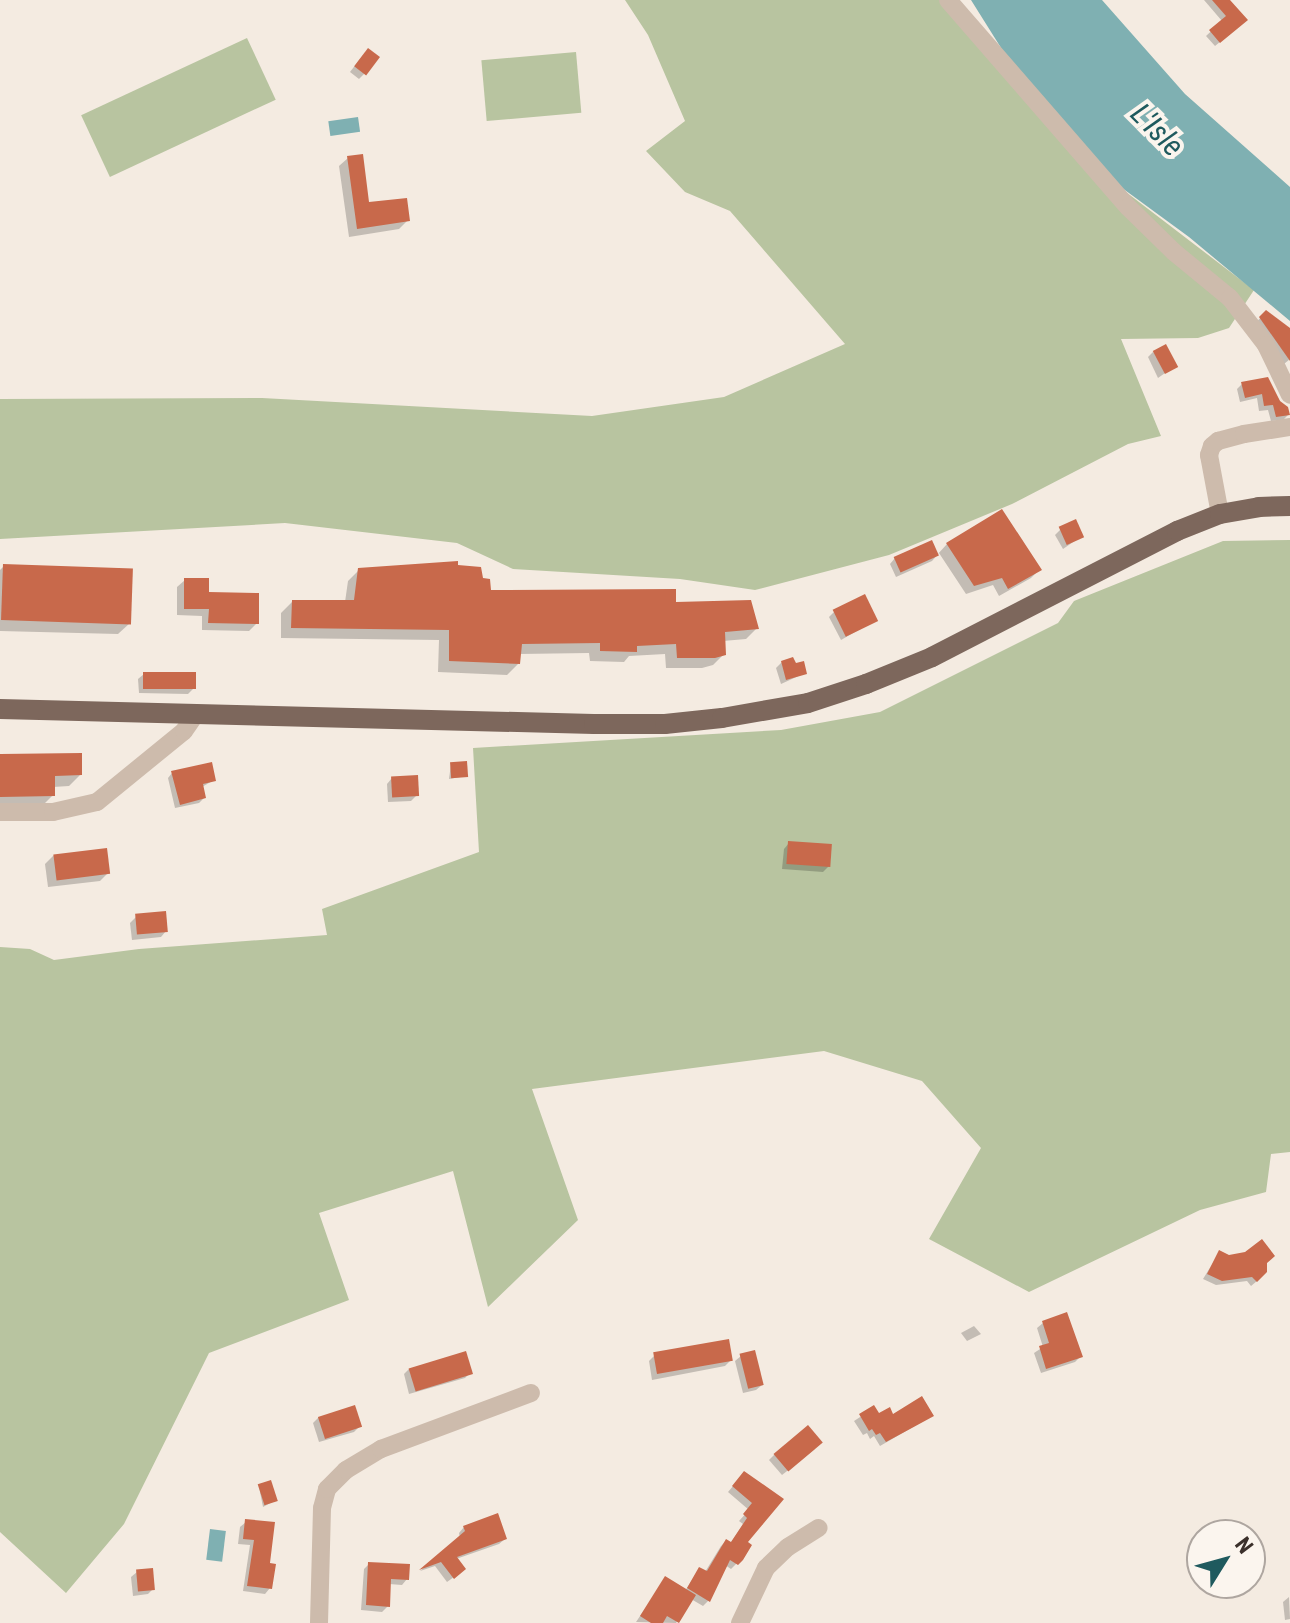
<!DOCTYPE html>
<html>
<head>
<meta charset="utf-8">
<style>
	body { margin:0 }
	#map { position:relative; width:1290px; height:1623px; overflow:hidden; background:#f4ebe1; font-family:"Roboto Condensed",sans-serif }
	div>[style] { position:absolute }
	.green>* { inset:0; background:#b8c4a0; transform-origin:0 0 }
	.water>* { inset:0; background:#7fb0b2; transform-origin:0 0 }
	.shadow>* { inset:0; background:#0003 }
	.building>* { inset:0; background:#c8694b; transform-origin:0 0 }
	.minor>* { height:18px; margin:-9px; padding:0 9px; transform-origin:9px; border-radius:9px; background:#cdbbac }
	.major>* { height:20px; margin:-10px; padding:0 10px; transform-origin:10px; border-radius:10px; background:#7d675c }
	span { translate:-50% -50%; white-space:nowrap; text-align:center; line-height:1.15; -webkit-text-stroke:8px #fbf5ee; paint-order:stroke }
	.water-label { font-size:30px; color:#1f5a5e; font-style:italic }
	.north { position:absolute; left:1186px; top:1519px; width:80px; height:80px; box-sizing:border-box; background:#fbf5ee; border:2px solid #aea6a0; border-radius:50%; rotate:53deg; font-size:22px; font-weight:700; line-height:32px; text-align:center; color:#3b302b }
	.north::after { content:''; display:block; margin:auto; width:28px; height:36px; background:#1f5a5e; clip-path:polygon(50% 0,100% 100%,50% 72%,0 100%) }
</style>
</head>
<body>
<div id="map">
	<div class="green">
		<i style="clip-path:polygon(625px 0,958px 0,1122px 189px,1254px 290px,1229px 328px,1198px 338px,1121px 339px,1161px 436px,1128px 444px,1012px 504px,889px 555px,755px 590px,680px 579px,513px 569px,457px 543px,285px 523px,0 539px,0 399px,262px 398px,592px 416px,724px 397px,845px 344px,730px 211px,685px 192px,646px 151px,685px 121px,648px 35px)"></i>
		<i style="left:247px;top:38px;width:68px;height:183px;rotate:65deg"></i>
		<i style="left:576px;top:52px;width:61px;height:95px;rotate:85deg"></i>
		<i style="clip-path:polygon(1290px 540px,1290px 1152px,1271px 1154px,1266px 1192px,1200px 1210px,1029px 1292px,929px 1239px,981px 1148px,922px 1081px,824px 1051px,532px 1089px,578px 1220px,488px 1307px,453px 1171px,319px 1213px,349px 1300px,209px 1353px,124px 1524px,66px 1593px,0 1532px,0 947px,30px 949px,54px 960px,139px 949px,327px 935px,322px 909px,479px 852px,473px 748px,781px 730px,880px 712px,1058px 623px,1074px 601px,1223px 541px)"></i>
	</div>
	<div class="water">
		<i style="clip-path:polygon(971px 0,1102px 0,1185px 94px,1290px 187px,1290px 321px,1189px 237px,1118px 185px,1003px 51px)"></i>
		<i style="left:358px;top:117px;width:15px;height:30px;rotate:82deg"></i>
		<i style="left:210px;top:1529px;width:16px;height:31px;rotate:7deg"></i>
	</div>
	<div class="shadow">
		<i style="clip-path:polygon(1204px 0,1227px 0,1242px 24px,1215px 46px,1206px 36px,1222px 21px)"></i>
		<i style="clip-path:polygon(363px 55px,364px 74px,359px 79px,350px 72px)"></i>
		<i style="clip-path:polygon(348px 158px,368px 205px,408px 220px,399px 229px,349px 237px,339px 166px)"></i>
		<i style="clip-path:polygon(1266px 313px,1290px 333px,1290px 359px,1284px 364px,1255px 323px)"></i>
		<i style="clip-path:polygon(1153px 352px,1175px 366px,1158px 378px,1148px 357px)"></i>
		<i style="clip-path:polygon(1267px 379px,1288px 415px,1283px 420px,1271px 421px,1268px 410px,1259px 411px,1257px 398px,1240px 402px,1237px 389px,1242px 384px)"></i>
		<i style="clip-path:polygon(1001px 512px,1039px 570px,1031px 578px,999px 596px,993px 585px,966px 594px,939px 553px,932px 561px,896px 577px,890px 564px,895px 558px,937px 555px,947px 544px)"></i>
		<i style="clip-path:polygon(1060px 530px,1082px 536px,1063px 549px,1055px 535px)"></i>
		<i style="clip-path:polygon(4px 566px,130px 623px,118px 634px,0 631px,0 570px)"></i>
		<i style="clip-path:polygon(456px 567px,481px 580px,489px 592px,674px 604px,757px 628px,746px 639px,723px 641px,724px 654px,713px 665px,702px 668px,666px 668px,665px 654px,629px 656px,624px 662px,590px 661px,589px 653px,519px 654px,518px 664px,507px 675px,438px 672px,439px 640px,281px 638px,281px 613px,292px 602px,345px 602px,348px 581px,359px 570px)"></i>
		<i style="clip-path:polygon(185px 580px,207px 594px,257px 623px,249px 631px,202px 630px,202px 616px,177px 615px,177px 587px)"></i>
		<i style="clip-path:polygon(834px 612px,876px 620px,841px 640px,829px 617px)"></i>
		<i style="clip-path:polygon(782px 662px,805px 673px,781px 684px,776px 668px)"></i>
		<i style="clip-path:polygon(144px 674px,193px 689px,188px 694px,139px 693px,138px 679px)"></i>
		<i style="clip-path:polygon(0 756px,80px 775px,69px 786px,53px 787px,53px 795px,41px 807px,0 807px)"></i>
		<i style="clip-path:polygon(451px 764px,466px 776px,449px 779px)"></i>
		<i style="clip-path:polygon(172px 773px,214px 780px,202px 787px,204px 798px,199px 803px,175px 808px,168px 778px)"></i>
		<i style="clip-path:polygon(392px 778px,417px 795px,411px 801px,388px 802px,387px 784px)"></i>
		<i style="clip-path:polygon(789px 843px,829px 866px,823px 872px,782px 869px,784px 849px)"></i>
		<i style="clip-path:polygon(54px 855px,108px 873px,100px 881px,48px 887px,45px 864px)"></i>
		<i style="clip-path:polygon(136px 917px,166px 931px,161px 937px,132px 940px,130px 923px)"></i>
		<i style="clip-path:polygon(1219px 1253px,1265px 1263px,1257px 1281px,1251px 1286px,1247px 1281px,1216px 1285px,1203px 1279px)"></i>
		<i style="clip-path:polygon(1043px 1323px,1080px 1357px,1075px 1362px,1041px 1373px,1034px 1353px,1043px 1347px,1037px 1328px)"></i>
		<i style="clip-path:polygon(974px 1326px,981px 1334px,967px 1341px,961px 1333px)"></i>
		<i style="clip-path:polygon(654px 1356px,731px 1360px,725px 1366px,652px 1380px,649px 1361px)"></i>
		<i style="clip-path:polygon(741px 1356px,762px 1385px,756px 1390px,743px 1393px,735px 1361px)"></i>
		<i style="clip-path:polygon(409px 1369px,470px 1373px,465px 1378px,409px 1394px,404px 1374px)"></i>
		<i style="clip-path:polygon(874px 1408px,878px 1416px,932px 1416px,880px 1446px,874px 1436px,870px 1439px,867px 1433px,863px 1435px,854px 1421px)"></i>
		<i style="clip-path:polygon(319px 1417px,359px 1427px,354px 1432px,319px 1442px,313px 1423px)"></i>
		<i style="clip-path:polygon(815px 1449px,782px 1475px,769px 1460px,775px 1454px)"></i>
		<i style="clip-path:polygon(739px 1479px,781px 1499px,745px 1543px,736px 1564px,731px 1569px,725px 1565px,708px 1601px,703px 1606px,691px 1599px,676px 1623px,636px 1622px,665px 1579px,685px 1591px,699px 1569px,705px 1572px,721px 1546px,726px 1541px,730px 1544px,743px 1524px,739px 1521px,749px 1510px,728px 1492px)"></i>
		<i style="clip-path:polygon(259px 1487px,276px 1500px,263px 1507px)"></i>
		<i style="clip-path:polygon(246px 1522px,267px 1565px,270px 1588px,265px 1594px,243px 1591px,250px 1545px,238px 1544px,240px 1527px)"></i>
		<i style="clip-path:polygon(464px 1527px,505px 1539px,499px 1544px,456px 1559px,458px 1574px,447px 1582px,435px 1566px,420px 1571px,460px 1538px,459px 1533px)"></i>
		<i style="clip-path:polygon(369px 1564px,407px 1579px,402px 1585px,389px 1584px,388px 1606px,382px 1612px,361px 1610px,364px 1569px)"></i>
		<i style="clip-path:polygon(137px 1572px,153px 1589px,148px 1594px,133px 1596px,131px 1577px)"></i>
		<i style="clip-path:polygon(1289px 1597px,1290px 1619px,1285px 1620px,1283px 1602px)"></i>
	</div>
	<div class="building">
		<i style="clip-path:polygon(1212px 0,1230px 0,1248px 20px,1220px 43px,1209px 30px,1226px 16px)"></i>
		<i style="left:368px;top:48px;width:15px;height:23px;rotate:37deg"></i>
		<i style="clip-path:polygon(363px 154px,369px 202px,407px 198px,410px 221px,357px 229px,347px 156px)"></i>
		<i style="clip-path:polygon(1266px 310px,1290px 328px,1290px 361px,1259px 317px)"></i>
		<i style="left:1166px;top:344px;width:26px;height:15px;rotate:62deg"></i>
		<i style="clip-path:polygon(1268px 377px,1280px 401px,1288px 407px,1290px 415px,1276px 417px,1273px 405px,1264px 406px,1262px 394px,1245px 398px,1241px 382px)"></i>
		<i style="clip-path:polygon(1002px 509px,1042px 570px,1008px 589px,1002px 578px,974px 586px,946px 543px)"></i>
		<i style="left:1076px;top:519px;width:20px;height:19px;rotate:66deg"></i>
		<i style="left:932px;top:540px;width:17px;height:42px;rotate:66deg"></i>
		<i style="clip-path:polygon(458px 561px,458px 565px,481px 567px,483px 578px,490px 579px,491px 590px,676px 589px,676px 602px,751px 600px,759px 629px,725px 632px,726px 655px,715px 658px,677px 658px,676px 644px,637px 646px,637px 652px,600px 651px,600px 643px,522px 644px,520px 664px,449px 661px,449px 630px,291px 628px,292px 600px,354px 600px,358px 568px)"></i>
		<i style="left:3px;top:564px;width:130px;height:56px;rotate:2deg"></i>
		<i style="clip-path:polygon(184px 578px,209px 578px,209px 592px,259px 593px,259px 624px,208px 623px,209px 609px,184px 609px)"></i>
		<i style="left:865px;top:594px;width:30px;height:36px;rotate:64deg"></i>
		<i style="clip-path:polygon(793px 657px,796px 663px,804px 661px,807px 674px,786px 680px,781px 661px)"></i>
		<i style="left:143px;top:672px;width:53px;height:17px"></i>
		<i style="clip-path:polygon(82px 753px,82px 775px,55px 776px,55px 796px,0 797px,0 754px)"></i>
		<i style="left:467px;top:761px;width:16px;height:17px;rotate:86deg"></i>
		<i style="clip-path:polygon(212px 762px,216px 781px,203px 784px,206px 798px,180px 805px,171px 771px)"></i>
		<i style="left:418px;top:775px;width:21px;height:27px;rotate:87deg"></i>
		<i style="left:788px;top:841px;width:44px;height:23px;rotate:4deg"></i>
		<i style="left:107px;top:848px;width:26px;height:54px;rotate:83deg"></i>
		<i style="left:166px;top:911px;width:21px;height:31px;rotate:85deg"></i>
		<i style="clip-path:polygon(1262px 1239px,1275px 1256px,1267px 1263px,1267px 1272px,1257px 1282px,1252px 1277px,1222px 1281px,1207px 1274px,1219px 1250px,1229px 1255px,1245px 1252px)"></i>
		<i style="clip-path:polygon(1067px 1312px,1083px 1357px,1046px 1369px,1039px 1346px,1049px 1343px,1042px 1321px)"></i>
		<i style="left:729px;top:1339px;width:22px;height:77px;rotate:80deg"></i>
		<i style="left:755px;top:1350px;width:36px;height:16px;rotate:76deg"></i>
		<i style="left:466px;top:1351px;width:24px;height:60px;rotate:73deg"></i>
		<i style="clip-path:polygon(922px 1396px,934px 1416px,886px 1442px,880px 1433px,876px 1435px,872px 1429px,869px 1431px,859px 1414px,874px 1405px,879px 1413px,890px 1407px,893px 1414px)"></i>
		<i style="left:355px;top:1405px;width:23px;height:39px;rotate:72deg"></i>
		<i style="left:808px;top:1425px;width:23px;height:45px;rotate:50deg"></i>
		<i style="clip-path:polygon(744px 1471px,784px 1499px,748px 1542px,752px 1545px,743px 1560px,738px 1565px,730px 1560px,710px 1602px,687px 1588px,699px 1567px,707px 1571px,726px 1539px,731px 1542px,747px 1518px,743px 1514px,752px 1503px,732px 1486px)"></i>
		<i style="left:271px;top:1480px;width:22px;height:14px;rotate:72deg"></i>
		<i style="clip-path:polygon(498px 1513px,507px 1539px,457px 1557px,466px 1569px,454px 1579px,441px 1562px,419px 1570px,465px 1531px,463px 1526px)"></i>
		<i style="clip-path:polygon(245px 1519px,275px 1522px,270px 1563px,276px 1564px,272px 1589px,247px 1586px,254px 1540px,243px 1539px)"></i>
		<i style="clip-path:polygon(368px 1562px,410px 1564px,409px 1580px,391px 1579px,390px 1607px,366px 1605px)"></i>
		<i style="left:153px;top:1568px;width:22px;height:17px;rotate:85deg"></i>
		<i style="clip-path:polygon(665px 1576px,696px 1595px,679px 1623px,667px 1616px,663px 1623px,651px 1623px,640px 1616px)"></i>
	</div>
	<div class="minor">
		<i style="left:948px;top:0;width:274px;rotate:49deg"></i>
		<i style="left:1128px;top:207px;width:64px;rotate:44.4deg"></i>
		<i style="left:1174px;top:252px;width:72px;rotate:39.4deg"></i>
		<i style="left:1230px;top:298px;width:59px;rotate:52.5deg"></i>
		<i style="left:1266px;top:345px;width:55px;rotate:64.4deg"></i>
		<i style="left:1220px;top:514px;width:60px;rotate:-100.6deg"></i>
		<i style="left:1209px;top:455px;width:9px;rotate:-72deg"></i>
		<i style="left:1212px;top:446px;width:8px;rotate:-40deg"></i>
		<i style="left:1218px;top:441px;width:27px;rotate:-15deg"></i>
		<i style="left:1244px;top:434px;width:47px;rotate:-8.7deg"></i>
		<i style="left:0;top:812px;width:53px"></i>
		<i style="left:53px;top:812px;width:45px;rotate:-12.8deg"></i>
		<i style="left:97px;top:802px;width:112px;rotate:-39.2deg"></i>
		<i style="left:184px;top:731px;width:19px;rotate:-55deg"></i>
		<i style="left:319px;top:1623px;width:115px;rotate:-88.5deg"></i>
		<i style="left:322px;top:1508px;width:20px;rotate:-75deg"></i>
		<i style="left:327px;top:1489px;width:27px;rotate:-45deg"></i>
		<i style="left:346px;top:1470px;width:41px;rotate:-31deg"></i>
		<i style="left:381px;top:1449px;width:160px;rotate:-20.5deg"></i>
		<i style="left:740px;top:1623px;width:61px;rotate:-64.7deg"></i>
		<i style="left:766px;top:1568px;width:30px;rotate:-44deg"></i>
		<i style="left:788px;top:1547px;width:36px;rotate:-32deg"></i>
	</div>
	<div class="major">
		<i style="left:0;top:709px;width:594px;rotate:1.45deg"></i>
		<i style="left:594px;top:724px;width:71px"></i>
		<i style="left:665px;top:724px;width:57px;rotate:-6deg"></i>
		<i style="left:722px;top:718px;width:87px;rotate:-9.9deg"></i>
		<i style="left:808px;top:703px;width:61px;rotate:-18.1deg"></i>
		<i style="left:866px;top:684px;width:71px;rotate:-22.2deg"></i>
		<i style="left:932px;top:657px;width:276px;rotate:-27.2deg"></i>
		<i style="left:1177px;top:531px;width:46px;rotate:-21.6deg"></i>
		<i style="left:1220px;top:514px;width:40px;rotate:-10deg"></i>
		<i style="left:1259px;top:507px;width:31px;rotate:-2deg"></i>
	</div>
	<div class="water-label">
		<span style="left:1157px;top:130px;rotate:45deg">L'Isle</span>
	</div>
	<div class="north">N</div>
</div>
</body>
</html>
